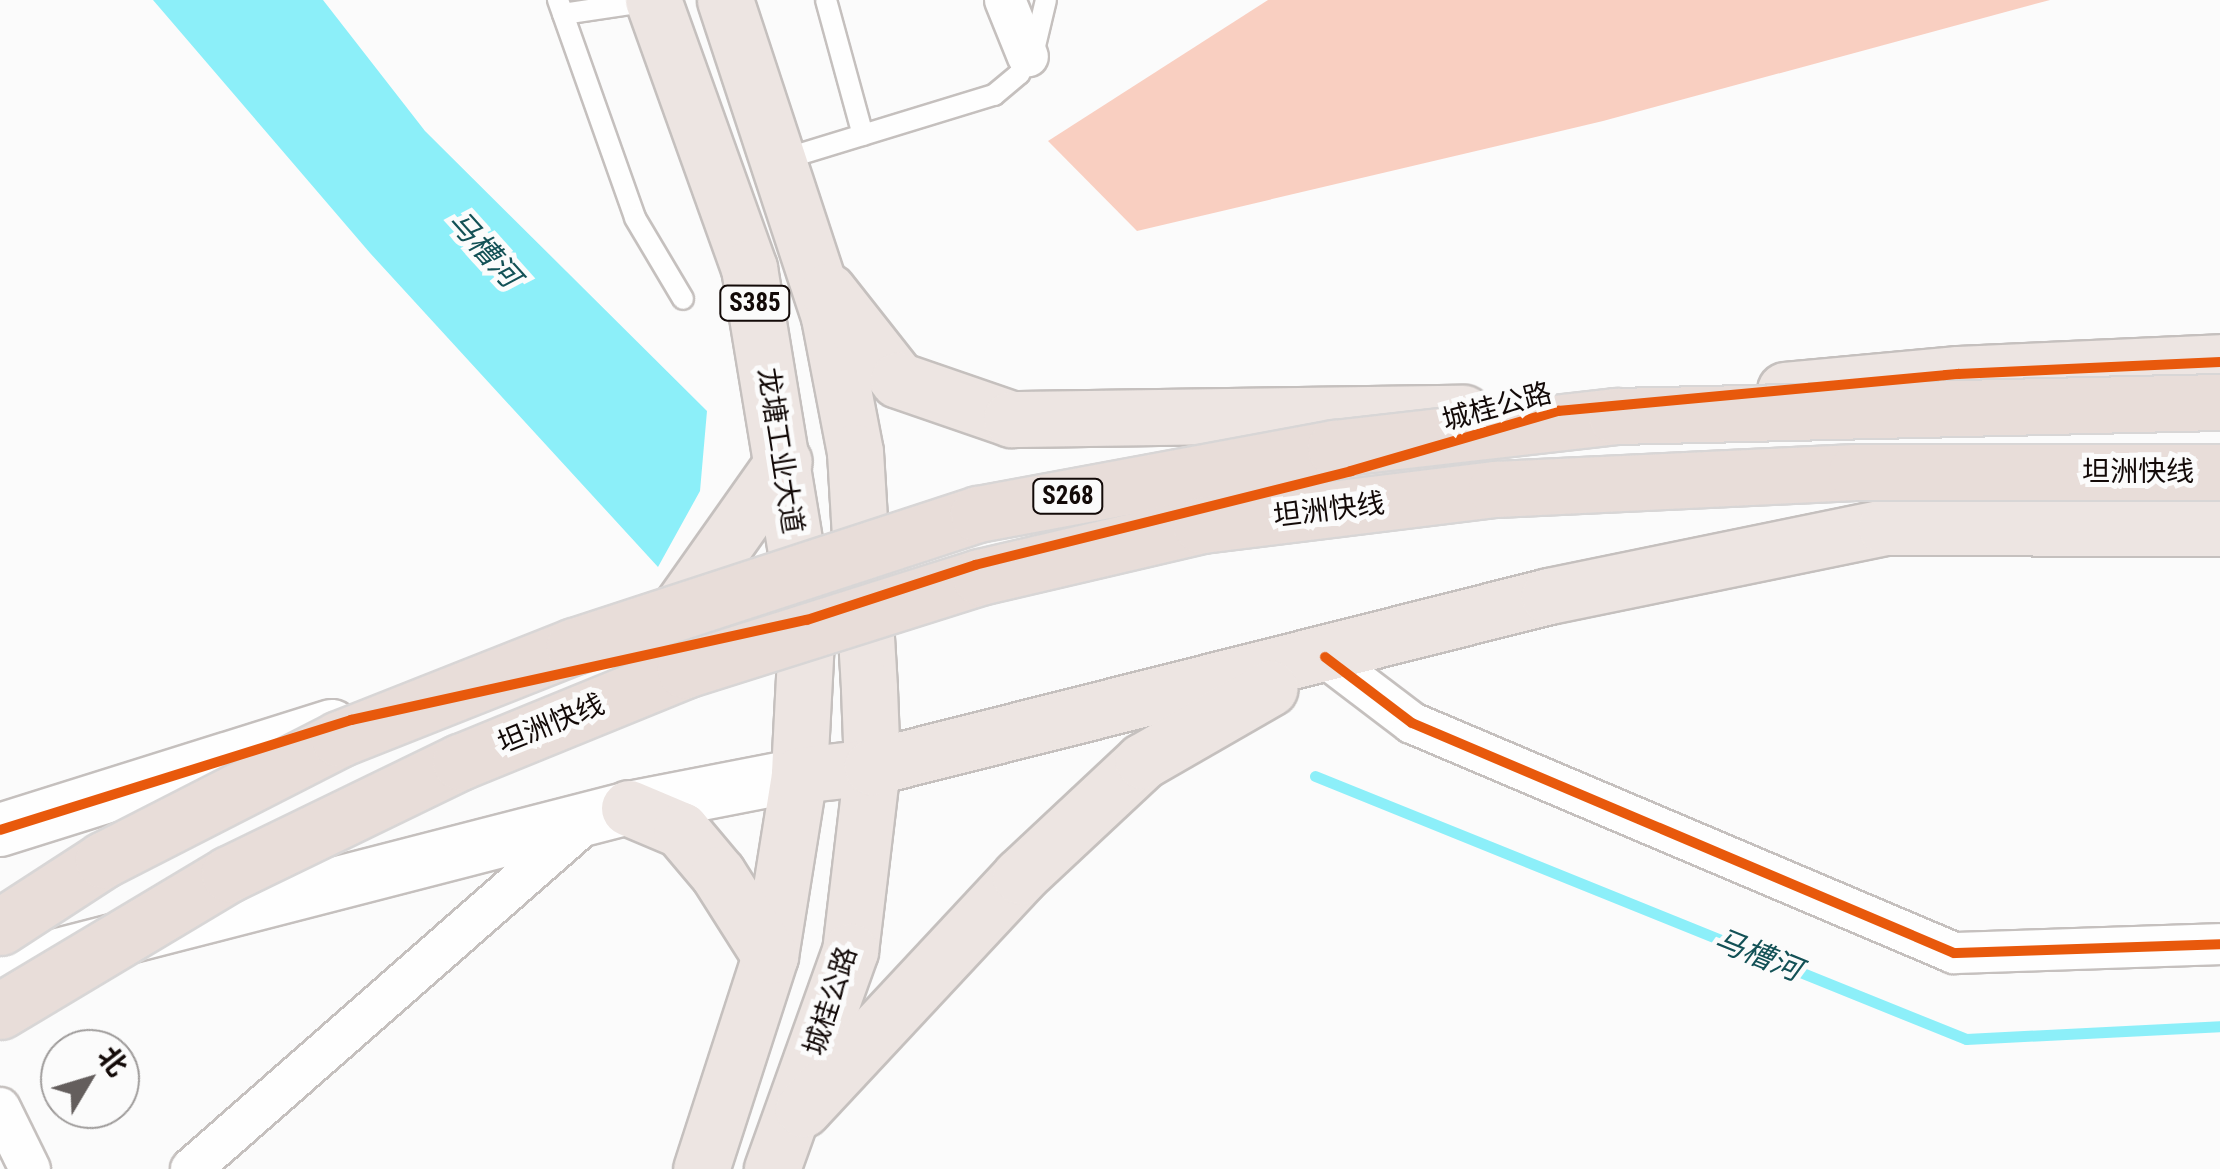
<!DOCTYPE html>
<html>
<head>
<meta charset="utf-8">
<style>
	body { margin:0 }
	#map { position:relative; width:2220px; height:1169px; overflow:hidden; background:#fbfbfb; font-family:"Roboto Condensed","Noto Sans SC",sans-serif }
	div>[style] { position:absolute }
	.forest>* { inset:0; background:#f9cfc1 }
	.water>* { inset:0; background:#8ceff9 }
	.stream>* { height:11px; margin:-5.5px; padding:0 5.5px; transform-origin:5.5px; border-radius:5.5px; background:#8ceff9 }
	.roads { filter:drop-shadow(2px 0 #c5c0be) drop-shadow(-2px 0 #c5c0be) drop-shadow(0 2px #c5c0be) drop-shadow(0 -2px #c5c0be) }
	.service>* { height:20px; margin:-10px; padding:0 10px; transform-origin:10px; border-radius:10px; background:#fefefe }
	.minor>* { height:40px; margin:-20px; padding:0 20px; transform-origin:20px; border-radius:20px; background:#fefefe }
	.tertiary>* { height:52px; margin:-26px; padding:0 26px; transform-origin:26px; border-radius:26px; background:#fefefe }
	.primary>* { height:55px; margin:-27.5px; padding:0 27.5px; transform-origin:27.5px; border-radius:27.5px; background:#ede5e2 }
	.bridges { filter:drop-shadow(2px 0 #d8d6d6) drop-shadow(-2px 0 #d8d6d6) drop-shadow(0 2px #d8d6d6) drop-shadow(0 -2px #d8d6d6) }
	.trunk-bridge>* { height:55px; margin:-27.5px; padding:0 27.5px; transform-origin:27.5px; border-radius:27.5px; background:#e8ddd9 }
	.cycleway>* { height:10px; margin:-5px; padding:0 5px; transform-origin:5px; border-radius:5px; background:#e8590c }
	span { translate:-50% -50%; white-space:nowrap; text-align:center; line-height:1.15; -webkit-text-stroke:10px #fbfbfb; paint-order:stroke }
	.shield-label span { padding:2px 8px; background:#fbfbfb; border:2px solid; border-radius:8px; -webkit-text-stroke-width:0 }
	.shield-label { font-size:25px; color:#130a08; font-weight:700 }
	.street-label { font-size:28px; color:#130a08 }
	.water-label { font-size:30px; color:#135156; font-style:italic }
	.north { position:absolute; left:40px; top:1029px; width:100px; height:100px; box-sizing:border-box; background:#fbfbfb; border:2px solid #9e9b9a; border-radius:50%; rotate:52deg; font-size:28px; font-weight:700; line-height:40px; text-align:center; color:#130a08 }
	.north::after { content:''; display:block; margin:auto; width:35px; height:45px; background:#645e5d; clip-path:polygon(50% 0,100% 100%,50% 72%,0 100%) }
</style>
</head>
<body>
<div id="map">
	<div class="forest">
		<i style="clip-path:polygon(1268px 0,2050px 0,1603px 121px,1137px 231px,1048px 141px)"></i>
	</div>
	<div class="water">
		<i style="clip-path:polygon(153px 0,323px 0,425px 131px,707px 411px,700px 491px,658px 567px,370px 253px)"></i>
	</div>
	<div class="stream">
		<i style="left:1315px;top:776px;width:702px;rotate:22deg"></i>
		<i style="left:1966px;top:1039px;width:254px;rotate:-2.9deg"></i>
	</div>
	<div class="roads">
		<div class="service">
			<i style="left:558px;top:0;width:231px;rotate:70.5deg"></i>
			<i style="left:635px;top:218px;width:94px;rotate:59.3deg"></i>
			<i style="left:826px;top:0;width:140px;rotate:74.7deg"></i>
			<i style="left:563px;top:14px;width:88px;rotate:-8.5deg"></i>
			<i style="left:781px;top:160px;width:223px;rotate:-17deg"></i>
			<i style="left:994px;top:95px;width:33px;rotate:-40deg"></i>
			<i style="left:1019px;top:74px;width:32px;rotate:-60deg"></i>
			<i style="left:1035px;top:46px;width:47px;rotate:-76.6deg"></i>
		</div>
		<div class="minor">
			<i style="left:1005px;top:0;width:61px;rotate:68deg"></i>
			<i style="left:1325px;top:657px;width:109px;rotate:37.2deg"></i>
			<i style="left:1412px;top:723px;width:589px;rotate:22.99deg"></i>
			<i style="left:1954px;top:953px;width:266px;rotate:-1.9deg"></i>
			<i style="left:0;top:1108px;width:68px;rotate:63.8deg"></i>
			<i style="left:191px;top:1169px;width:531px;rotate:-41.26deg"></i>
		</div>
		<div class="tertiary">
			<i style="left:0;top:830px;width:348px;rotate:-17.4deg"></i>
			<i style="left:0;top:970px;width:650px;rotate:-14.44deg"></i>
			<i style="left:629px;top:808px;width:173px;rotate:-11deg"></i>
		</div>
		<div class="primary">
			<i style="left:653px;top:0;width:285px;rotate:70.3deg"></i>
			<i style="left:749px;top:268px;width:357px;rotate:80.6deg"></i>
			<i style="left:807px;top:620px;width:155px;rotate:93deg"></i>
			<i style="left:799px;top:775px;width:183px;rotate:99.1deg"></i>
			<i style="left:770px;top:956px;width:224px;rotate:107.9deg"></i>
			<i style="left:725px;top:0;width:334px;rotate:71.8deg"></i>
			<i style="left:829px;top:317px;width:137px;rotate:79.1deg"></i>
			<i style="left:855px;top:452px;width:237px;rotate:86.6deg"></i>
			<i style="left:869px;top:689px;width:78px;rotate:87.8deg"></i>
			<i style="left:872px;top:767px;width:185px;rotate:96.8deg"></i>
			<i style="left:850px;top:951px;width:232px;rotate:109.7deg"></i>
			<i style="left:828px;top:291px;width:113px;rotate:51.8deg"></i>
			<i style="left:898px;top:380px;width:120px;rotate:19deg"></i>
			<i style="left:1011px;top:419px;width:452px;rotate:-0.8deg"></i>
			<i style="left:1785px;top:390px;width:174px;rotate:-5.3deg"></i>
			<i style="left:1958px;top:374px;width:262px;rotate:-2.6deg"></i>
			<i style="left:1219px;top:504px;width:179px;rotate:-14.6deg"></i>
			<i style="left:647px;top:655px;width:237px;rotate:-54.8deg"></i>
			<i style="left:799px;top:775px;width:73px;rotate:-6.3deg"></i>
			<i style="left:872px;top:767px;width:698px;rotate:-14.18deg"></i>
			<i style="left:1549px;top:596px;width:344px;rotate:-11.6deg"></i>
			<i style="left:1886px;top:527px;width:334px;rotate:0.2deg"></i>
			<i style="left:629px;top:808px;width:56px;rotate:22.9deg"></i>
			<i style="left:681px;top:830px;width:57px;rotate:49.9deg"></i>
			<i style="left:718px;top:874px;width:97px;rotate:57.6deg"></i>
			<i style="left:803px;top:1109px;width:318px;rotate:-47deg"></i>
			<i style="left:1020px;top:876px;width:168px;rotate:-43.1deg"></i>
			<i style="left:1143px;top:761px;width:146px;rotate:-29.9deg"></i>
		</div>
	</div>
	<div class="bridges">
		<div class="trunk-bridge">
			<i style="left:0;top:927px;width:123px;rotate:-33deg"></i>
			<i style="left:103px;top:860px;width:265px;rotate:-27.1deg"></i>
			<i style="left:339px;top:739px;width:253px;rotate:-21.6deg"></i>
			<i style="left:574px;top:646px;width:425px;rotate:-18.1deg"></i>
			<i style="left:978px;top:514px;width:363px;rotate:-10.5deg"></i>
			<i style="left:1335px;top:448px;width:283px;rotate:-6.5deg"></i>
			<i style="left:1616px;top:416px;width:604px;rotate:-1.33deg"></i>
			<i style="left:0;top:1011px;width:267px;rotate:-30.9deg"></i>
			<i style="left:229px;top:874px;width:257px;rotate:-25.9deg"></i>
			<i style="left:460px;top:762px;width:243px;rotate:-22.2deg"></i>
			<i style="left:685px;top:670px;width:309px;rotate:-17.5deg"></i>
			<i style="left:980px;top:577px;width:227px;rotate:-13.2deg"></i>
			<i style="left:1201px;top:525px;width:297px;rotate:-7deg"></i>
			<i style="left:1496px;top:489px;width:360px;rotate:-2.7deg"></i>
			<i style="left:1856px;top:472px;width:364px"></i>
		</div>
	</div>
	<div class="cycleway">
		<i style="left:1325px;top:657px;width:109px;rotate:37.2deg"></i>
		<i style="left:1412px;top:723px;width:589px;rotate:22.99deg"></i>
		<i style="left:1954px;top:953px;width:266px;rotate:-1.9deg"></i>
		<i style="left:0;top:830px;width:368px;rotate:-17.4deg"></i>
		<i style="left:351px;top:720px;width:467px;rotate:-12.4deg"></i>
		<i style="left:807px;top:620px;width:177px;rotate:-18.1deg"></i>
		<i style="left:975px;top:565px;width:388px;rotate:-14deg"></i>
		<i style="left:1351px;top:471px;width:216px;rotate:-16.2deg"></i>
		<i style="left:1558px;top:411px;width:402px;rotate:-5.3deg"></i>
		<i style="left:1958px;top:374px;width:262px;rotate:-2.6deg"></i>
	</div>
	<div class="shield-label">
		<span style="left:755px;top:303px">S385</span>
		<span style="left:1068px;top:496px">S268</span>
	</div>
	<div class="street-label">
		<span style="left:1497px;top:407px;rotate:-15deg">城桂公路</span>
		<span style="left:780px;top:451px;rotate:81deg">龙塘工业大道</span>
		<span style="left:2138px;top:472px">坦洲快线</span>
		<span style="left:1329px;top:510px;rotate:-7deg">坦洲快线</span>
		<span style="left:551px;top:724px;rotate:-22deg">坦洲快线</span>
		<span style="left:831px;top:1001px;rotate:-72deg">城桂公路</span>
	</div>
	<div class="water-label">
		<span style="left:484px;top:249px;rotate:48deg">马槽河</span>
		<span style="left:1758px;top:955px;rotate:22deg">马槽河</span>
	</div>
	<div class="north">北</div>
</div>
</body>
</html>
